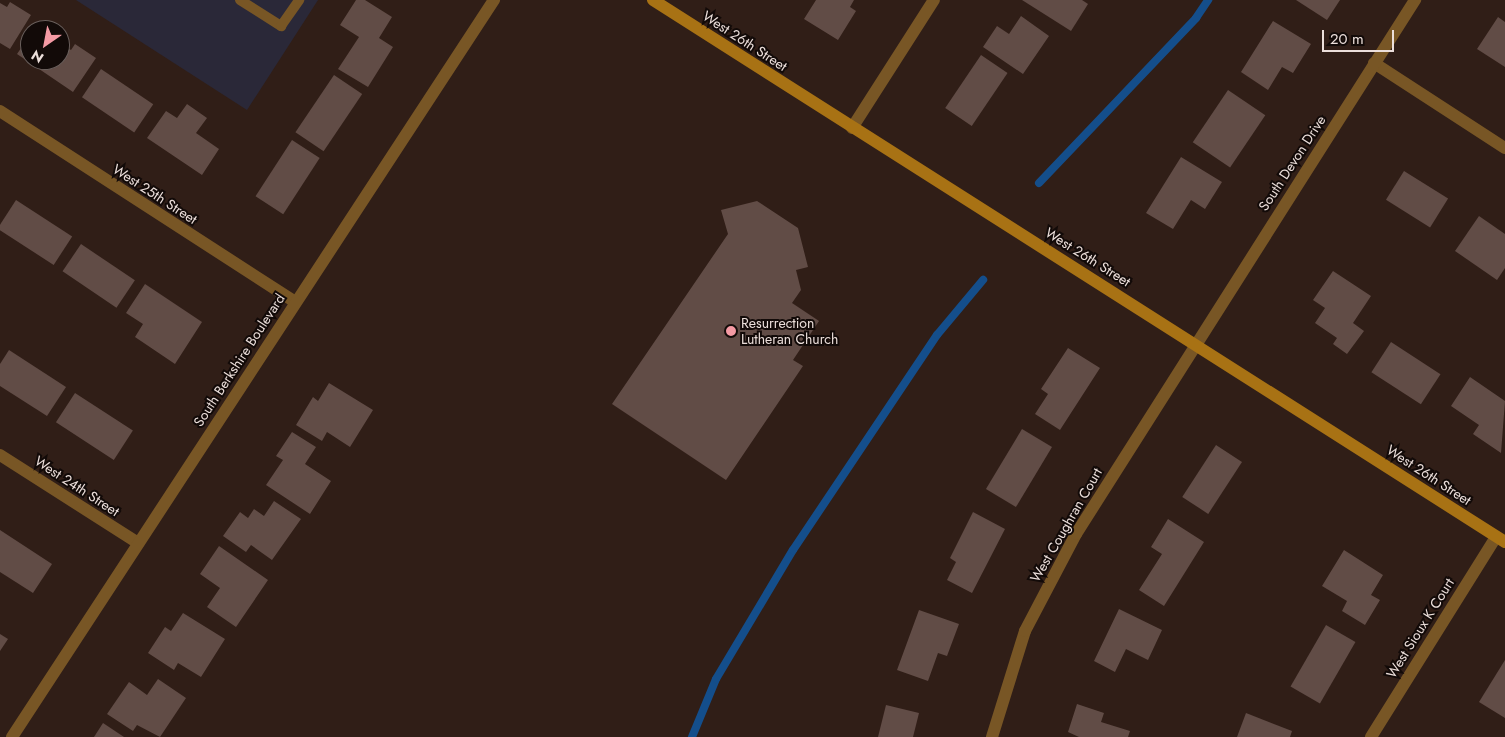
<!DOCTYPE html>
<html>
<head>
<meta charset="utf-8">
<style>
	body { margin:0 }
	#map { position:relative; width:1505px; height:737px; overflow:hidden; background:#301e17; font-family:Jost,sans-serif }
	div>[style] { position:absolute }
	.commercial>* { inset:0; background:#2a2838 }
	.stream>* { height:8px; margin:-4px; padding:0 4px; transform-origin:4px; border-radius:4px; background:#144e8b }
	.building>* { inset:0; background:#614c46; transform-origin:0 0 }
	.service>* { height:10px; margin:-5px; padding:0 5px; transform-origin:5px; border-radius:5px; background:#785625 }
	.minor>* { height:12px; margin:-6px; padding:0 6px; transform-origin:6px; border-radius:6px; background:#785625 }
	.secondary>* { height:12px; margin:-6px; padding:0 6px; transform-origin:6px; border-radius:6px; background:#a87214 }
	.dots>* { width:14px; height:14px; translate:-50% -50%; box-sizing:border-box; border:2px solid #120a08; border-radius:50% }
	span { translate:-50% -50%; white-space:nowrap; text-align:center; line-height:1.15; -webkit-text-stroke:4px #120a08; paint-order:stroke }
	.street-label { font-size:14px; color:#ecdfdb }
	.poi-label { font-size:14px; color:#ecdfdb }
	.left { translate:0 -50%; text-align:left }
	.north { position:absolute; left:20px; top:20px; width:50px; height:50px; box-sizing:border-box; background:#120a08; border:1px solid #695f5c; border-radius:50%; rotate:213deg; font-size:14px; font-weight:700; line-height:20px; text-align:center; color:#ecdfdb }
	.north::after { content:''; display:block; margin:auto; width:18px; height:22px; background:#f49aa4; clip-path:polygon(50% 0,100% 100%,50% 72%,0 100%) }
	.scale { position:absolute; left:1322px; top:30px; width:72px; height:22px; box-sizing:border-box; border:2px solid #ecdfdb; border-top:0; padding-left:6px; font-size:15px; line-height:18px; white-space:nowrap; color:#ecdfdb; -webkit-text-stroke:4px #120a08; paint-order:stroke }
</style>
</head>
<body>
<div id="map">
	<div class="commercial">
		<i style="clip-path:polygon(76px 0,318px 0,247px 110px)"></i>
	</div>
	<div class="stream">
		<i style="left:1039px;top:183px;width:228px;rotate:-46.4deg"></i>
		<i style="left:1196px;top:18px;width:22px;rotate:-56deg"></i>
		<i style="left:692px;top:737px;width:63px;rotate:-67.5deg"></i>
		<i style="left:716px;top:679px;width:150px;rotate:-59.2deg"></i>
		<i style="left:793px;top:550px;width:259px;rotate:-56.2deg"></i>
		<i style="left:937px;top:335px;width:72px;rotate:-50.1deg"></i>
	</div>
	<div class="building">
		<i style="clip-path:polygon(356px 0,365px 0,392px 17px,379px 38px,393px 47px,368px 87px,338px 69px,359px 37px,340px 25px)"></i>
		<i style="clip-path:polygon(816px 0,854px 0,850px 7px,856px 11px,838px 40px,804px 19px)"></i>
		<i style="clip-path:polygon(1022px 0,1082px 0,1088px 4px,1071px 31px)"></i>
		<i style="clip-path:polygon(1296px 0,1340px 0,1327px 20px)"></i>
		<i style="clip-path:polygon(10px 2px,31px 15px,10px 49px,0 43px,0 3px,7px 7px)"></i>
		<i style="clip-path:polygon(1021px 16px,1049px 36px,1023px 74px,983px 47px,997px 26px,1009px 34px)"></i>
		<i style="clip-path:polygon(1498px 17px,1505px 22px,1505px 67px,1477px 49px)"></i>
		<i style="clip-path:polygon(1273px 21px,1311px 44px,1293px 73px,1282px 67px,1268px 90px,1241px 72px)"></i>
		<i style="clip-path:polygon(30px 35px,30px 60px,60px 60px,60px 43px,71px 50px,75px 44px,96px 58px,73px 92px,17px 54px)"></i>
		<i style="left:981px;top:55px;width:32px;height:64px;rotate:34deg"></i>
		<i style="left:101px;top:69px;width:63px;height:34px;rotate:34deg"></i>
		<i style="left:334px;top:75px;width:34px;height:69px;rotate:34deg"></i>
		<i style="left:1228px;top:90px;width:45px;height:63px;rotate:34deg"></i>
		<i style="clip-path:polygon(187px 104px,207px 118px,196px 133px,219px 149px,202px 175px,147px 138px,166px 111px,177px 118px)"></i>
		<i style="left:292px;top:140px;width:33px;height:67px;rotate:33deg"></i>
		<i style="clip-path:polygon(1181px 157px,1222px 182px,1205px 209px,1191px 200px,1173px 229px,1146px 213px)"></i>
		<i style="left:1404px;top:171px;width:52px;height:34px;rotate:32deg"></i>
		<i style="left:16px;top:200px;width:67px;height:34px;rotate:33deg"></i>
		<i style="clip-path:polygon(757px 201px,798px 228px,808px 267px,796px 270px,801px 290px,792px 303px,819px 321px,793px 360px,803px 366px,726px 480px,612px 404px,728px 234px,721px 210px)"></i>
		<i style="clip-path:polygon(1479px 216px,1505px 234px,1505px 268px,1497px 280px,1455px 251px)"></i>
		<i style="left:81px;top:244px;width:65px;height:33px;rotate:34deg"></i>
		<i style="clip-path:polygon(1333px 271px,1371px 296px,1353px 323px,1364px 331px,1347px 354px,1333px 344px,1337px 338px,1315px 323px,1325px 308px,1313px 300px)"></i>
		<i style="clip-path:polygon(145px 284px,202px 322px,175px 364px,135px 337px,143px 324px,126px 313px)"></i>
		<i style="left:1391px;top:342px;width:59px;height:36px;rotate:33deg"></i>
		<i style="clip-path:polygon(1068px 348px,1100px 368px,1060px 430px,1035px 414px,1048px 394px,1041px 389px)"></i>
		<i style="clip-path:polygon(9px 350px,66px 387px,47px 416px,0 386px,0 364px)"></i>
		<i style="clip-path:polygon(1470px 377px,1505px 401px,1501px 453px,1473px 434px,1479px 425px,1451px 406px)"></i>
		<i style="clip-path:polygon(329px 383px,373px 410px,350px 447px,327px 432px,322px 441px,296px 425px,313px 397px,318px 401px)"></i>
		<i style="left:75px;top:393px;width:69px;height:35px;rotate:33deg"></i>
		<i style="left:1022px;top:429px;width:35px;height:70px;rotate:31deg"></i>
		<i style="clip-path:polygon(292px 432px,316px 447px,305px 464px,331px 481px,310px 514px,266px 485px,283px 460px,276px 456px)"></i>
		<i style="left:1216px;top:445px;width:31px;height:62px;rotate:33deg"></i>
		<i style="clip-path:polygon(274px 501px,301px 519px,272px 560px,251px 545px,246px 552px,223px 536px,240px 512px,248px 518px,254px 509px,264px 516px)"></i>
		<i style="clip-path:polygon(973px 512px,1005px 529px,972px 593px,947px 580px,956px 562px,950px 558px)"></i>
		<i style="clip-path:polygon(1168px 519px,1204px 542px,1164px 606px,1139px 590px,1162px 554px,1151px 547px)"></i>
		<i style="clip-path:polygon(0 530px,52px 564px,33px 593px,0 572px)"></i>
		<i style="clip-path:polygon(219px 546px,268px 580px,236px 627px,207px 607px,220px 588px,200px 574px)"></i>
		<i style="clip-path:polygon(1344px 550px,1383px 575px,1371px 595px,1380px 600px,1365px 625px,1342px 611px,1347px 601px,1322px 586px)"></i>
		<i style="clip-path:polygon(1119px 609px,1162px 630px,1148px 660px,1126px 649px,1115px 672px,1094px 661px)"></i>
		<i style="clip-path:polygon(919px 610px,959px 624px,947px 656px,938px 653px,928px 681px,897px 670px)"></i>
		<i style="clip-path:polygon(183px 613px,225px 639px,201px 677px,178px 663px,174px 670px,148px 653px,165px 627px,171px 631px)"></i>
		<i style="left:1326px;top:625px;width:34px;height:71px;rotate:30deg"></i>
		<i style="clip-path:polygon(0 634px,8px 639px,0 651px)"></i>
		<i style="clip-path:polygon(1505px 660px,1505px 718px,1479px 702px)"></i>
		<i style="clip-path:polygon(158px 679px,186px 698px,160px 737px,137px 725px,133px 731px,107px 714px,129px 682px,147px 695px)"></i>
		<i style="clip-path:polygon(1077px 704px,1104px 713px,1101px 722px,1130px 731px,1128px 737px,1079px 737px,1068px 732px)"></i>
		<i style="clip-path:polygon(886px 705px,919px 713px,913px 737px,878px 737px)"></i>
		<i style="clip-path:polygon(1246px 713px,1292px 731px,1290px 737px,1237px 737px)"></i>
		<i style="clip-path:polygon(103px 723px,124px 737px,94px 737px)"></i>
	</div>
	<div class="service">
		<i style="left:240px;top:0;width:49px;rotate:32.4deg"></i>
		<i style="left:281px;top:26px;width:32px;rotate:-55deg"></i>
	</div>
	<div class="minor">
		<i style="left:1374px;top:63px;width:156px;rotate:33deg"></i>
		<i style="left:0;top:111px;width:351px;rotate:32.9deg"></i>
		<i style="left:852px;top:128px;width:152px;rotate:-57.4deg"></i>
		<i style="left:0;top:455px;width:164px;rotate:32.5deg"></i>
		<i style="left:12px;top:737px;width:881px;rotate:-56.82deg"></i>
		<i style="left:992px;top:737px;width:111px;rotate:-72.7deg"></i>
		<i style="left:1025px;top:631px;width:110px;rotate:-62.3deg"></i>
		<i style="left:1076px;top:534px;width:633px;rotate:-57.59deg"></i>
		<i style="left:1371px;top:737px;width:236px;rotate:-58deg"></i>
	</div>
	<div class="secondary">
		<i style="left:653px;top:0;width:1010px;rotate:32.46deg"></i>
	</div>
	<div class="dots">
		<i style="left:731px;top:331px;background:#f49aa4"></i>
	</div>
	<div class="street-label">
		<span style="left:745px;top:41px;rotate:33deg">West 26th Street</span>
		<span style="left:1292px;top:163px;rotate:-57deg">South Devon Drive</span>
		<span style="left:155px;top:194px;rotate:33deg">West 25th Street</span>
		<span style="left:1088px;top:257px;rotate:32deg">West 26th Street</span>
		<span style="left:239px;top:360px;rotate:-57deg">South Berkshire Boulevard</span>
		<span style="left:1429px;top:475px;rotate:33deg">West 26th Street</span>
		<span style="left:77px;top:486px;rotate:33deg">West 24th Street</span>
		<span style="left:1066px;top:525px;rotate:-60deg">West Coughran Court</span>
		<span style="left:1420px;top:628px;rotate:-58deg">West Sioux K Court</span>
	</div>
	<div class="poi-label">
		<span class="left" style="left:741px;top:331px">Resurrection<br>Lutheran Church</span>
	</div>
	<div class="north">N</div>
	<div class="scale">20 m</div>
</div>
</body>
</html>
